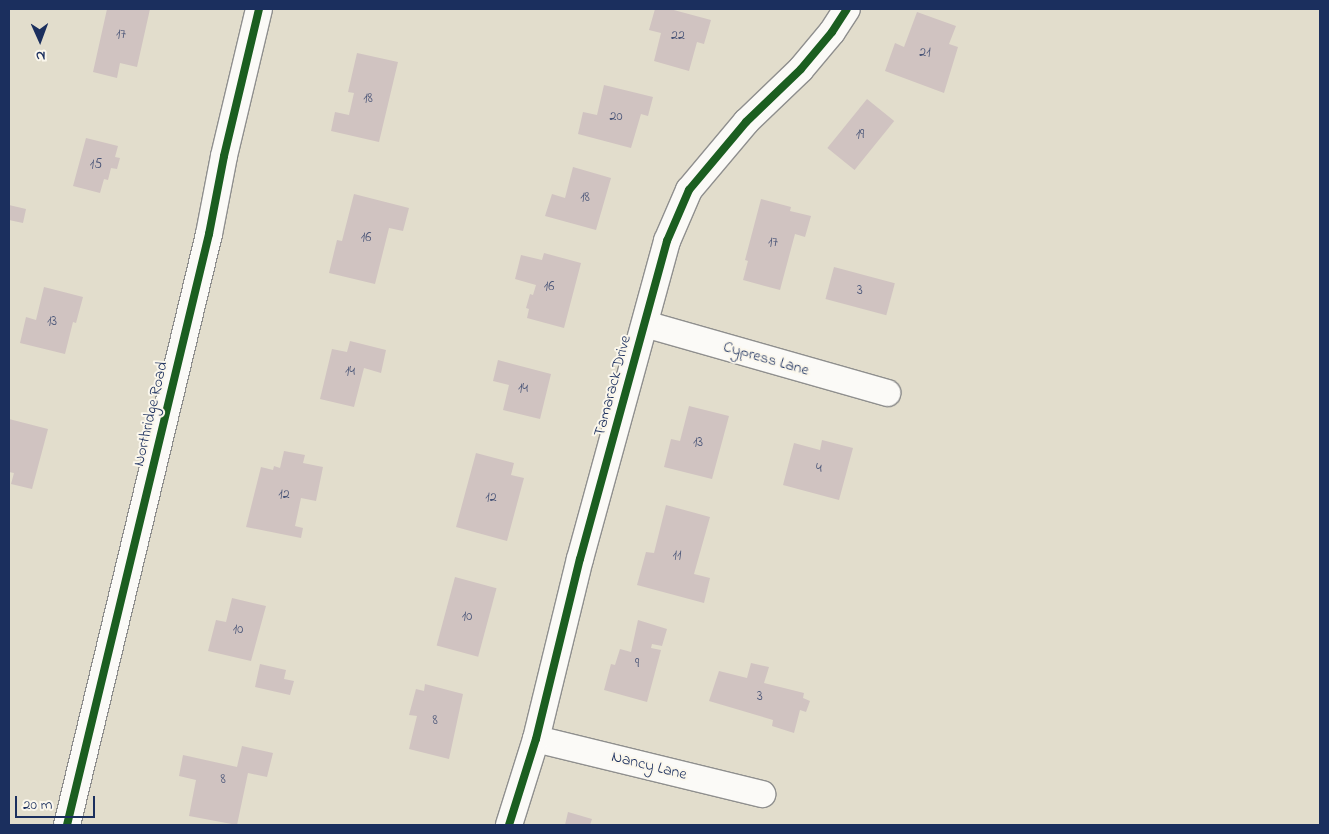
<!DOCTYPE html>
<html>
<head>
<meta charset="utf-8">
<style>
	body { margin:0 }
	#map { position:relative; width:1329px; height:834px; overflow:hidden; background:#e2ddcc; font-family:"Indie Flower",sans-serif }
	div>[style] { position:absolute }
	.building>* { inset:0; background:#d0c3c1; transform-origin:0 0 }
	.roads { filter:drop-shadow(1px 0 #8f8f8e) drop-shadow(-1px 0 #8f8f8e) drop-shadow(0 1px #8f8f8e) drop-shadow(0 -1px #8f8f8e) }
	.minor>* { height:26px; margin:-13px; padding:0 13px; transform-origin:13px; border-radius:13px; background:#fbfaf7 }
	.cycleway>* { height:8px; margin:-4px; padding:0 4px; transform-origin:4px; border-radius:4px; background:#1b5e20 }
	span { translate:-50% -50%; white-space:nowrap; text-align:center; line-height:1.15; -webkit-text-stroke:4px #fbf7ec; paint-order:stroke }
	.number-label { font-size:14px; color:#485477 }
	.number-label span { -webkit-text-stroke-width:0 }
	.street-label { font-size:16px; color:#1b2f5e }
	.frame { position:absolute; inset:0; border:10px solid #1b2f5e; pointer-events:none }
	.north { position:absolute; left:15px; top:15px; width:50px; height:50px; -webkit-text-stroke:4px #fbf7ec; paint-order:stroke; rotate:178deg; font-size:14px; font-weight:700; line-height:20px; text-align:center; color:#1b2f5e }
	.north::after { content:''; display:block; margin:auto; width:18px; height:22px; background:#1b2f5e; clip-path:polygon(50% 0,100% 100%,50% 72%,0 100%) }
	.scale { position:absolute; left:15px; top:796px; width:80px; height:22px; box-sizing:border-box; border:2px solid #1b2f5e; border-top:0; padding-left:6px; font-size:15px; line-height:18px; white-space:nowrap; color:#1b2f5e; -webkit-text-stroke:4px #fbf7ec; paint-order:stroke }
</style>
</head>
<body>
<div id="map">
	<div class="building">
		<i style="clip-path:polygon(107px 9px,150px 9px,137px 67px,120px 63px,117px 78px,93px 72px)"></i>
		<i style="clip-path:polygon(655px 9px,670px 9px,711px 20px,704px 44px,697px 42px,689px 71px,654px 61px,661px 33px,649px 30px)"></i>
		<i style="clip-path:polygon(917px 12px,956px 26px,949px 44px,958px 47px,944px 93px,885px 71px,895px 43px,904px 47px)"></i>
		<i style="clip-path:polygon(357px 53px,398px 62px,379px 142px,331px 131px,335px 112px,349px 115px,354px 93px,348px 92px)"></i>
		<i style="clip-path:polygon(604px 85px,653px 97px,648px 116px,641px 114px,631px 148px,578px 134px,583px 112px,597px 115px)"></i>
		<i style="left:867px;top:99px;width:35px;height:63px;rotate:39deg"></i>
		<i style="clip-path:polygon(86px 138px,118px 146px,115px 157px,120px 158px,117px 169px,111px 168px,108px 180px,104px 179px,100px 193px,73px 186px)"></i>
		<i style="clip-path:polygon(573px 167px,611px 178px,596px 230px,545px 216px,552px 194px,565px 198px)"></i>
		<i style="clip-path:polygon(354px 194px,409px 208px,403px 231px,389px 228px,375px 284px,329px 273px,337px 240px,342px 241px)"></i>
		<i style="clip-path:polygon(761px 199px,791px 207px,790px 211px,811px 216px,805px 237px,795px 234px,780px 290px,743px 280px,748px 261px,745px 260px)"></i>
		<i style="clip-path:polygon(9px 205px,26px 209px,23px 223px,9px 220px)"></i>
		<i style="clip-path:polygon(544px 253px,581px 263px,564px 328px,527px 318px,529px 309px,526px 308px,530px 294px,533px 295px,536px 285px,515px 279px,521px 255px,542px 260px)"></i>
		<i style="left:834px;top:267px;width:63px;height:33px;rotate:15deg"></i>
		<i style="clip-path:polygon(44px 287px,83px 297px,76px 323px,73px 322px,65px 354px,20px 343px,26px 317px,36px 320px)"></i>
		<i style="clip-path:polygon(350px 341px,386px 350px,381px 373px,364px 368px,354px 407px,320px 399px,332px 349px,347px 352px)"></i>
		<i style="clip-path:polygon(498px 360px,551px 374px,540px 419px,503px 410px,509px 385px,493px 381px)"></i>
		<i style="clip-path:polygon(689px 406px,729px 416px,712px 479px,664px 467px,671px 439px,680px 441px)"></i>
		<i style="clip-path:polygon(9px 419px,48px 429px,32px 489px,11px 484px,14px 473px,9px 472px)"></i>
		<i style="clip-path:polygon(822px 440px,853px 448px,839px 500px,783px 485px,794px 443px,820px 450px)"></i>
		<i style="clip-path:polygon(284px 451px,305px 455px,303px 463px,323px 467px,316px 501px,301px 498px,295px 526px,303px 528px,301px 538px,246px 527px,261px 467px,273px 470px,274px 466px,280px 468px)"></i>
		<i style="clip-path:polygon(476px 453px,514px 463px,511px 475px,524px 478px,507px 541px,456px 527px)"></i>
		<i style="clip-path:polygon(666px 505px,710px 517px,694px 574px,710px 578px,704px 603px,637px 585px,646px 552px,654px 553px)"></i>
		<i style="left:455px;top:577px;width:43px;height:71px;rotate:15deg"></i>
		<i style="clip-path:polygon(232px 598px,266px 606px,251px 661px,208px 651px,216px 620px,226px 622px)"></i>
		<i style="clip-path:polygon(638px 620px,667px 629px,662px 646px,652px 644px,651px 648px,661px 650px,647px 702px,604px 690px,611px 664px,615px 665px,620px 649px,631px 652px)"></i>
		<i style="clip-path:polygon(751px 663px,769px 667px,764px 683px,804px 693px,803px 698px,810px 701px,806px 712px,800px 710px,794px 733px,772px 726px,773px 720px,709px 701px,719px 671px,747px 678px)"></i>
		<i style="clip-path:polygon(260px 664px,286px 670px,284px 679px,294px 681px,290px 695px,255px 687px)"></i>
		<i style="clip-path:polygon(425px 684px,463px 694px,449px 759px,409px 749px,417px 716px,409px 715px,416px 689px,424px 691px)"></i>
		<i style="clip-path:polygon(242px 746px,273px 753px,267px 777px,248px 773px,237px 825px,189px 816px,196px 780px,179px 776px,183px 755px,237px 767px)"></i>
		<i style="clip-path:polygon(568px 812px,592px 819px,590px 825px,565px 825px)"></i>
	</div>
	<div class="roads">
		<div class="minor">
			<i style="left:645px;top:324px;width:252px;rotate:15.9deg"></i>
			<i style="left:536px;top:739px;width:233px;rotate:13.7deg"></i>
			<i style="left:67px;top:825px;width:608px;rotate:-76.49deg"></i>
			<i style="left:209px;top:234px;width:79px;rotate:-79.1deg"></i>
			<i style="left:224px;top:156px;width:151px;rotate:-76.6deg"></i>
			<i style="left:509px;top:825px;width:90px;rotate:-72.6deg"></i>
			<i style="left:536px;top:739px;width:185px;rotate:-76.3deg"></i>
			<i style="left:580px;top:559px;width:330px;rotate:-74.7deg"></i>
			<i style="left:667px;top:241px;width:56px;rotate:-66.7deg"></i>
			<i style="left:689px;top:190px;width:89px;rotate:-50deg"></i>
			<i style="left:746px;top:122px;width:76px;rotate:-43.9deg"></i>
			<i style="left:801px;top:69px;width:48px;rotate:-50deg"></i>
			<i style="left:832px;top:32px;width:27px;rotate:-57deg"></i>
		</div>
	</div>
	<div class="cycleway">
		<i style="left:67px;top:825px;width:608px;rotate:-76.49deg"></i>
		<i style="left:209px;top:234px;width:79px;rotate:-79.1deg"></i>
		<i style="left:224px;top:156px;width:151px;rotate:-76.6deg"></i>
		<i style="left:509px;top:825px;width:90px;rotate:-72.6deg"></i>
		<i style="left:536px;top:739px;width:185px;rotate:-76.3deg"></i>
		<i style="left:580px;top:559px;width:330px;rotate:-74.7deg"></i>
		<i style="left:667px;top:241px;width:56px;rotate:-66.7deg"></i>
		<i style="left:689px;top:190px;width:89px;rotate:-50deg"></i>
		<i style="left:746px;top:122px;width:76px;rotate:-43.9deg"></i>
		<i style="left:801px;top:69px;width:48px;rotate:-50deg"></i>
		<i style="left:832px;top:32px;width:27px;rotate:-57deg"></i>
	</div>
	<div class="number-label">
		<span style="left:121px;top:35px">17</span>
		<span style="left:678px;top:36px">22</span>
		<span style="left:925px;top:53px">21</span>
		<span style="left:368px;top:99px">18</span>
		<span style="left:616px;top:117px">20</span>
		<span style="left:860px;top:135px">19</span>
		<span style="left:96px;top:165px">15</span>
		<span style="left:585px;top:198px">18</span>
		<span style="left:366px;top:238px">16</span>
		<span style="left:773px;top:243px">17</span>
		<span style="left:549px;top:287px">16</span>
		<span style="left:860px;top:291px">3</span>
		<span style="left:52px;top:322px">13</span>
		<span style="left:350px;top:372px">14</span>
		<span style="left:523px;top:389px">14</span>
		<span style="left:698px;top:443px">13</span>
		<span style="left:819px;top:469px">4</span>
		<span style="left:284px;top:495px">12</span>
		<span style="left:491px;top:498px">12</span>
		<span style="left:677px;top:556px">11</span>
		<span style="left:467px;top:617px">10</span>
		<span style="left:238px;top:630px">10</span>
		<span style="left:637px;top:664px">9</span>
		<span style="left:760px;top:697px">3</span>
		<span style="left:435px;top:721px">8</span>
		<span style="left:223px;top:780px">8</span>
	</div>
	<div class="street-label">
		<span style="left:766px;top:359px;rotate:16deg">Cypress Lane</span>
		<span style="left:613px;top:386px;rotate:-75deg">Tamarack Drive</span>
		<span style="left:151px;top:414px;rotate:-77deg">Northridge Road</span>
		<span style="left:649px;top:766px;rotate:14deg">Nancy Lane</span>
	</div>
	<div class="frame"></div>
	<div class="north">N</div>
	<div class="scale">20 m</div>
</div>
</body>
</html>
